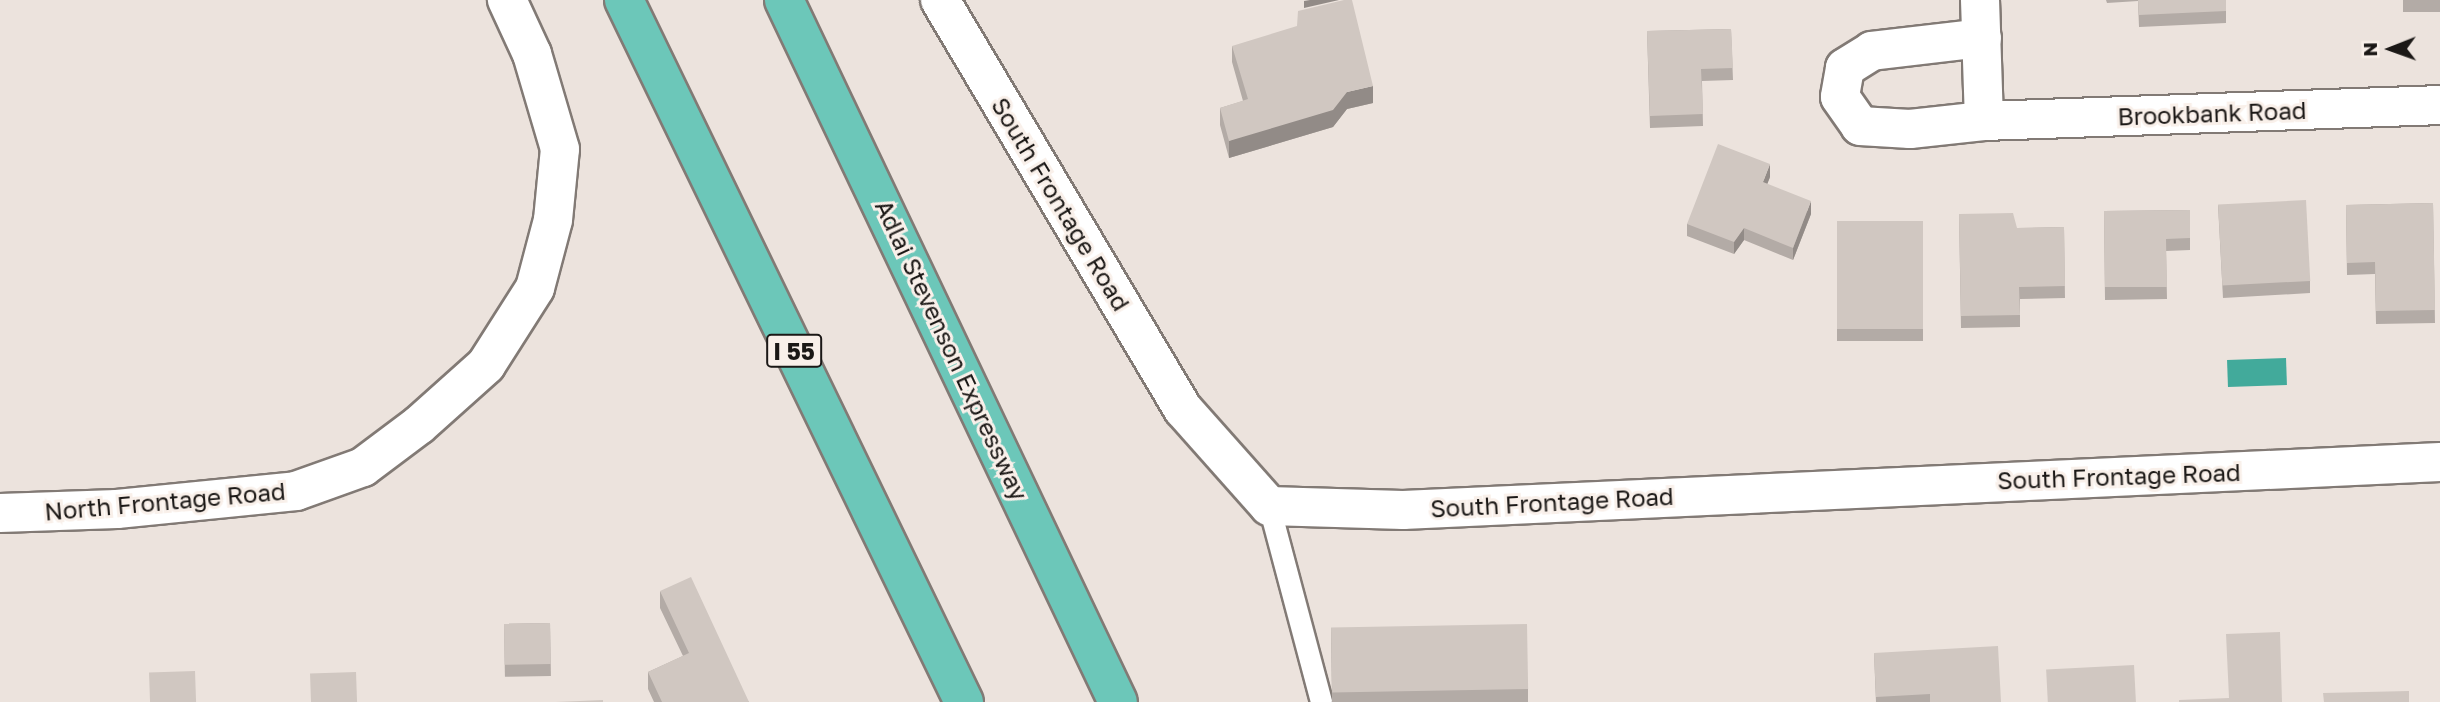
<!DOCTYPE html>
<html>
<head>
<meta charset="utf-8">
<style>
	body { margin:0 }
	#map { position:relative; width:2440px; height:702px; overflow:hidden; background:#ece3dd; font-family:"Golos Text",sans-serif }
	div>[style] { position:absolute }
	.water>* { inset:0; background:#42aa9b; transform-origin:0 0 }
	.roads { filter:drop-shadow(2px 0 #827a75) drop-shadow(-2px 0 #827a75) drop-shadow(0 2px #827a75) drop-shadow(0 -2px #827a75) }
	.lane>* { height:21px; margin:-10.5px; padding:0 10.5px; transform-origin:10.5px; border-radius:10.5px; background:#fff }
	.street>* { height:38px; margin:-19px; padding:0 19px; transform-origin:19px; border-radius:19px; background:#fff }
	.highway>* { height:38px; margin:-19px; padding:0 19px; transform-origin:19px; border-radius:19px; background:#6cc7b9 }
	.wall>* { inset:0; background:#b3aba6; transform-origin:0 0 }
	.shaded-wall>* { inset:0; background:#928b87 }
	.building>* { inset:0; background:#d0c7c1; transform-origin:0 0 }
	span { translate:-50% -50%; white-space:nowrap; text-align:center; line-height:1.15; -webkit-text-stroke:6px #f9f0ea; paint-order:stroke }
	.shield-label span { padding:2px 5px; background:#f9f0ea; border:2px solid; border-radius:5px; -webkit-text-stroke-width:0 }
	.shield-label { font-size:23px; color:#1b1816; font-weight:700 }
	.street-label { font-size:24px; color:#1b1816 }
	.north { position:absolute; left:2356px; top:14px; width:70px; height:70px; -webkit-text-stroke:5px #f9f0ea; paint-order:stroke; rotate:269deg; font-size:19px; font-weight:700; line-height:28px; text-align:center; color:#1b1816 }
	.north::after { content:''; display:block; margin:auto; width:24px; height:32px; background:#1b1816; clip-path:polygon(50% 0,100% 100%,50% 72%,0 100%) }
</style>
</head>
<body>
<div id="map">
	<div class="water">
		<i style="left:2286px;top:358px;width:27px;height:59px;rotate:88deg"></i>
	</div>
	<div class="roads">
		<div class="lane">
			<i style="left:1269px;top:506px;width:203px;rotate:75.1deg"></i>
		</div>
		<div class="street">
			<i style="left:940px;top:0;width:476px;rotate:59.3deg"></i>
			<i style="left:1183px;top:409px;width:130px;rotate:48.4deg"></i>
			<i style="left:1269px;top:506px;width:134px;rotate:1.7deg"></i>
			<i style="left:1403px;top:510px;width:1038px;rotate:-2.65deg"></i>
			<i style="left:1980px;top:0;width:121px;rotate:88.1deg"></i>
			<i style="left:1982px;top:38px;width:111px;rotate:173.3deg"></i>
			<i style="left:1872px;top:51px;width:32px;rotate:148deg"></i>
			<i style="left:1845px;top:68px;width:29px;rotate:100deg"></i>
			<i style="left:1840px;top:97px;width:35px;rotate:55deg"></i>
			<i style="left:1860px;top:126px;width:50px;rotate:3.4deg"></i>
			<i style="left:1910px;top:129px;width:74px;rotate:-6.2deg"></i>
			<i style="left:1984px;top:121px;width:456px;rotate:-2deg"></i>
			<i style="left:0;top:513px;width:117px;rotate:-2deg"></i>
			<i style="left:117px;top:509px;width:180px;rotate:-5.7deg"></i>
			<i style="left:296px;top:491px;width:71px;rotate:-19.7deg"></i>
			<i style="left:363px;top:467px;width:70px;rotate:-36.9deg"></i>
			<i style="left:419px;top:425px;width:90px;rotate:-41.8deg"></i>
			<i style="left:486px;top:365px;width:91px;rotate:-57.5deg"></i>
			<i style="left:535px;top:288px;width:70px;rotate:-75.2deg"></i>
			<i style="left:553px;top:220px;width:71px;rotate:-84.4deg"></i>
			<i style="left:560px;top:149px;width:99px;rotate:-106.4deg"></i>
			<i style="left:532px;top:54px;width:60px;rotate:-114.8deg"></i>
		</div>
		<div class="highway">
			<i style="left:624px;top:0;width:780px;rotate:64.16deg"></i>
			<i style="left:784px;top:0;width:777px;rotate:64.56deg"></i>
		</div>
	</div>
	<div class="wall">
		<i style="clip-path:polygon(2106px 0,2226px 0,2226px 23px,2139px 27px,2138px 1px,2107px 3px)"></i>
		<i style="left:2403px;top:0;width:37px;height:12px"></i>
		<i style="clip-path:polygon(1731px 29px,1733px 80px,1702px 81px,1703px 126px,1650px 128px,1647px 31px)"></i>
		<i style="clip-path:polygon(1232px 46px,1373px 103px,1347px 109px,1333px 127px,1229px 158px,1220px 125px,1220px 108px,1243px 101px,1232px 62px)"></i>
		<i style="clip-path:polygon(1770px 177px,1767px 184px,1811px 214px,1793px 260px,1744px 240px,1734px 254px,1687px 236px,1687px 224px)"></i>
		<i style="clip-path:polygon(2433px 203px,2435px 323px,2376px 324px,2375px 274px,2347px 275px,2346px 205px)"></i>
		<i style="clip-path:polygon(2218px 205px,2310px 281px,2310px 293px,2223px 298px)"></i>
		<i style="clip-path:polygon(2190px 210px,2190px 250px,2166px 251px,2167px 299px,2105px 300px,2104px 211px)"></i>
		<i style="clip-path:polygon(1959px 214px,2017px 228px,2064px 227px,2065px 298px,2020px 299px,2020px 327px,1961px 328px)"></i>
		<i style="left:1837px;top:221px;width:86px;height:120px"></i>
		<i style="clip-path:polygon(660px 591px,749px 702px,654px 702px,648px 689px,648px 672px,683px 656px,660px 608px)"></i>
		<i style="left:550px;top:623px;width:53px;height:46px;rotate:89deg"></i>
		<i style="clip-path:polygon(1331px 628px,1528px 689px,1528px 702px,1332px 702px)"></i>
		<i style="clip-path:polygon(1874px 653px,2001px 702px,1876px 702px)"></i>
	</div>
	<div class="shaded-wall">
		<i style="clip-path:polygon(1310px 0,1339px 0,1304px 8px,1304px 1px)"></i>
		<i style="clip-path:polygon(1373px 86px,1373px 103px,1347px 109px,1333px 127px,1229px 158px,1229px 141px,1347px 92px)"></i>
		<i style="clip-path:polygon(1770px 164px,1770px 177px,1763px 195px,1763px 182px)"></i>
		<i style="clip-path:polygon(1811px 201px,1811px 214px,1793px 260px,1793px 248px)"></i>
		<i style="clip-path:polygon(1744px 228px,1744px 240px,1734px 254px,1734px 242px)"></i>
	</div>
	<div class="building">
		<i style="clip-path:polygon(1344px 0,1352px 0,1373px 86px,1347px 92px,1333px 110px,1229px 141px,1220px 108px,1248px 99px,1232px 46px,1297px 26px,1298px 11px)"></i>
		<i style="clip-path:polygon(2138px 0,2226px 0,2226px 11px,2139px 15px)"></i>
		<i style="clip-path:polygon(1731px 29px,1733px 68px,1701px 69px,1703px 114px,1650px 116px,1647px 31px)"></i>
		<i style="clip-path:polygon(1718px 144px,1770px 164px,1763px 182px,1811px 201px,1793px 248px,1744px 228px,1734px 242px,1687px 224px)"></i>
		<i style="left:2306px;top:200px;width:81px;height:88px;rotate:87deg"></i>
		<i style="clip-path:polygon(2433px 203px,2435px 310px,2376px 311px,2375px 262px,2347px 263px,2346px 205px)"></i>
		<i style="clip-path:polygon(2190px 210px,2190px 238px,2166px 239px,2167px 287px,2105px 287px,2104px 211px)"></i>
		<i style="clip-path:polygon(2013px 213px,2017px 228px,2064px 227px,2065px 286px,2019px 287px,2020px 315px,1961px 316px,1959px 214px)"></i>
		<i style="left:1837px;top:221px;width:86px;height:108px"></i>
		<i style="clip-path:polygon(691px 577px,749px 702px,662px 702px,648px 672px,689px 653px,660px 591px)"></i>
		<i style="left:550px;top:623px;width:41px;height:46px;rotate:89deg"></i>
		<i style="left:1527px;top:624px;width:65px;height:196px;rotate:89deg"></i>
		<i style="clip-path:polygon(2280px 632px,2282px 702px,2179px 702px,2179px 700px,2229px 698px,2226px 634px)"></i>
		<i style="clip-path:polygon(1998px 646px,2001px 702px,1930px 702px,1930px 694px,1876px 697px,1874px 653px)"></i>
		<i style="left:2134px;top:665px;width:37px;height:88px;rotate:87deg"></i>
		<i style="left:195px;top:671px;width:31px;height:46px;rotate:88deg"></i>
		<i style="left:356px;top:672px;width:30px;height:46px;rotate:88deg"></i>
		<i style="clip-path:polygon(2409px 691px,2409px 702px,2324px 702px,2323px 693px)"></i>
		<i style="clip-path:polygon(603px 700px,603px 702px,556px 702px)"></i>
	</div>
	<div class="shield-label">
		<span style="left:794px;top:351px">I 55</span>
	</div>
	<div class="street-label">
		<span style="left:2212px;top:113px;rotate:-2deg">Brookbank Road</span>
		<span style="left:1061px;top:204px;rotate:59deg">South Frontage Road</span>
		<span style="left:952px;top:350px;rotate:65deg">Adlai Stevenson Expressway</span>
		<span style="left:2119px;top:476px;rotate:-2deg">South Frontage Road</span>
		<span style="left:165px;top:501px;rotate:-5deg">North Frontage Road</span>
		<span style="left:1552px;top:502px;rotate:-3deg">South Frontage Road</span>
	</div>
	<div class="north">N</div>
</div>
</body>
</html>
